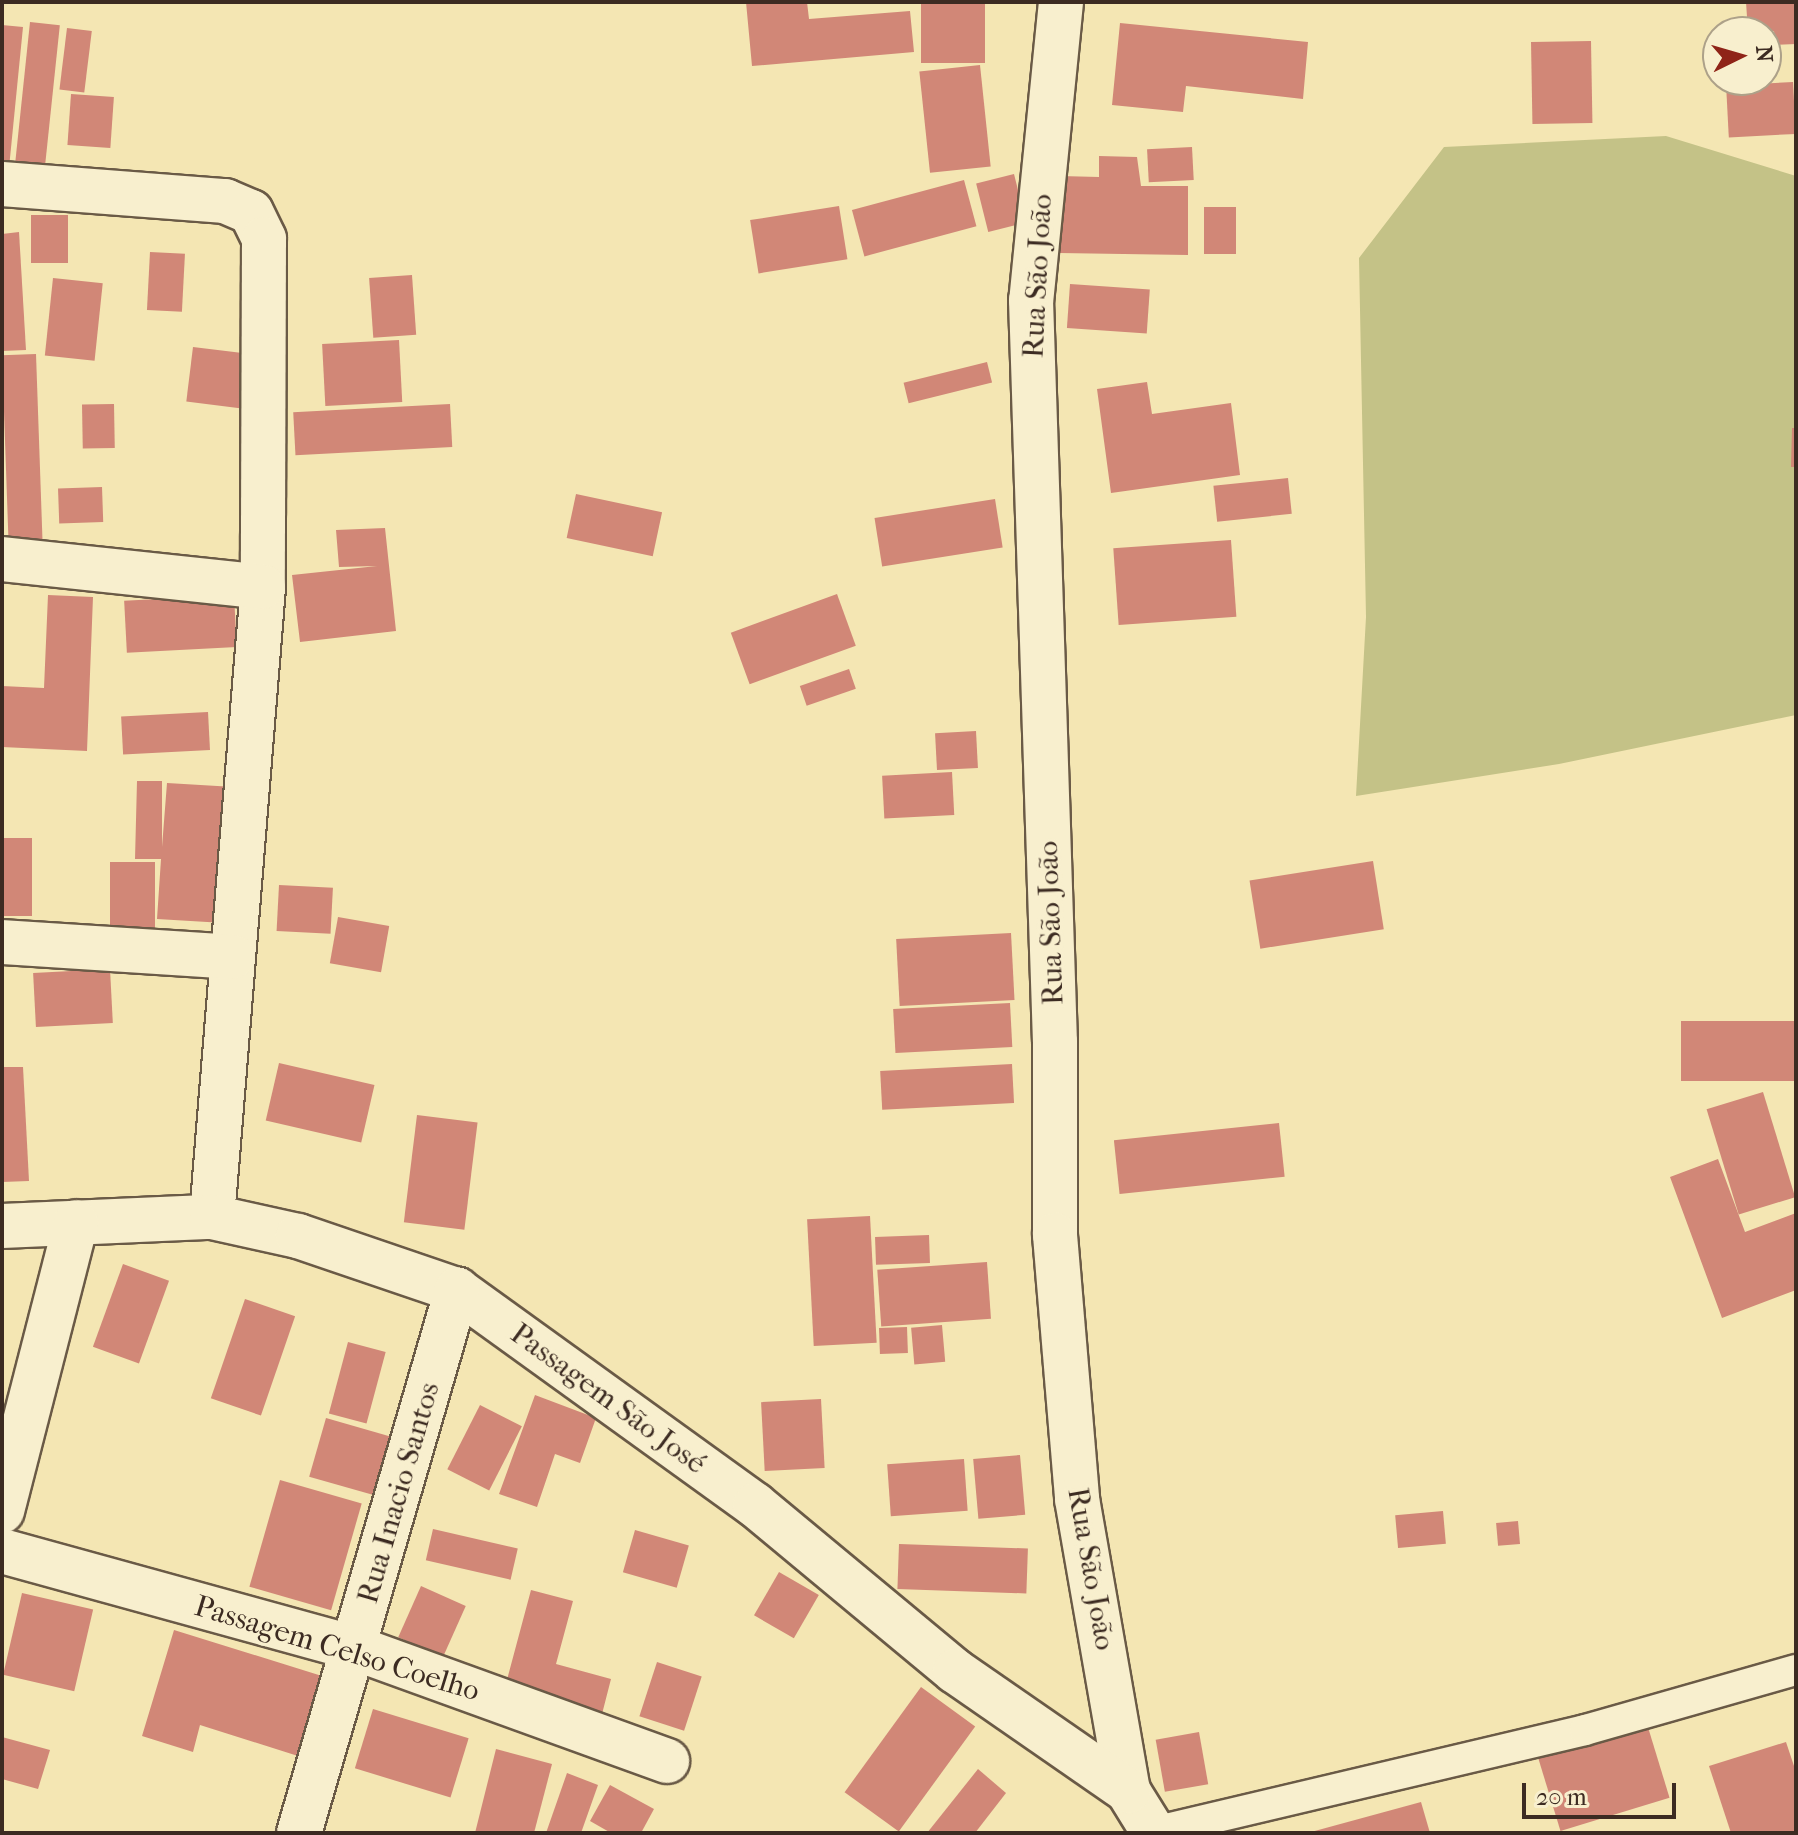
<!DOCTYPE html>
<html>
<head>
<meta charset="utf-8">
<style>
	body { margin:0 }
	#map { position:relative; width:1798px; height:1835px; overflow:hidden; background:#f4e6b3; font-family:"IM FELL French Canon",serif }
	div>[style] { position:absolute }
	.green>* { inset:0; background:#c4c287 }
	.building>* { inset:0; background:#d18777; transform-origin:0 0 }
	.roads { filter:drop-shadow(2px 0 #6a5a46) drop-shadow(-2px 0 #6a5a46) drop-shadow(0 2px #6a5a46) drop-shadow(0 -2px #6a5a46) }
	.lane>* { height:30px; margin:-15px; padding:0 15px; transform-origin:15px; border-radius:15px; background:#f8efce }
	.street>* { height:44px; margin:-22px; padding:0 22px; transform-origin:22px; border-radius:22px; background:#f8efce }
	span { translate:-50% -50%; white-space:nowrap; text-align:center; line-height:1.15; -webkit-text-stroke:7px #f8efce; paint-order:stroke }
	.street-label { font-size:30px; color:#3c2b22 }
	.frame { position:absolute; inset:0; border:4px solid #3c2b22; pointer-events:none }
	.north { position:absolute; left:1702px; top:16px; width:80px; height:80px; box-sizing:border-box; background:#f8efce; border:2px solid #ada189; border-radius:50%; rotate:85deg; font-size:22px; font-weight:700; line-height:32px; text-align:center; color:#3c2b22 }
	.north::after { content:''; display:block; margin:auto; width:28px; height:36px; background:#8f2418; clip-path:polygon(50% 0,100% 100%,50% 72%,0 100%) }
	.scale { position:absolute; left:1522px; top:1783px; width:154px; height:36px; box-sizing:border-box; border:4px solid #3c2b22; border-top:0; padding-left:10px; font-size:24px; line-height:28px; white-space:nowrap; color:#3c2b22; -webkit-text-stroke:6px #f8efce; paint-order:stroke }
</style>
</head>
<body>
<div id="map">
	<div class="green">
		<i style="clip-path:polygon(1666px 136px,1796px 176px,1796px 715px,1559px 764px,1356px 796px,1366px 617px,1359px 258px,1444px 147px)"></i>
	</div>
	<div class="building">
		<i style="clip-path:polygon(746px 2px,807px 2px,809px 19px,910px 11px,914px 52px,752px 66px)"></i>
		<i style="left:921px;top:2px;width:64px;height:61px"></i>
		<i style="clip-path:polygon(1746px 2px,1796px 2px,1796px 44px,1775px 45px,1774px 31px,1748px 32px)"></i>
		<i style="left:30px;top:22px;width:30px;height:142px;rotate:6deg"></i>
		<i style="clip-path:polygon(1120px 23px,1308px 42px,1303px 99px,1186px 86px,1183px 112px,1112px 105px)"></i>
		<i style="clip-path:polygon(2px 25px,23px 27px,9px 168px,2px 167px)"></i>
		<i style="left:67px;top:28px;width:25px;height:62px;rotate:7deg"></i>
		<i style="left:1591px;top:41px;width:82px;height:60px;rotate:89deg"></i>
		<i style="left:980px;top:65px;width:102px;height:61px;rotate:84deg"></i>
		<i style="left:1793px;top:82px;width:52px;height:67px;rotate:87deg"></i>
		<i style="left:71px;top:94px;width:43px;height:51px;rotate:4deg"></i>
		<i style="left:1192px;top:147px;width:33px;height:45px;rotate:87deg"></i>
		<i style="clip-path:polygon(1099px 156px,1137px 157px,1141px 186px,1188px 186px,1188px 255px,1059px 253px,1060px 176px,1099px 177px)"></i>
		<i style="left:1014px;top:174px;width:50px;height:39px;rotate:76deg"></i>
		<i style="left:964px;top:180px;width:48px;height:116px;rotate:75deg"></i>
		<i style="left:839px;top:206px;width:54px;height:90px;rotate:81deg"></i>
		<i style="left:1204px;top:207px;width:32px;height:47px"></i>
		<i style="left:31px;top:215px;width:37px;height:48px"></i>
		<i style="clip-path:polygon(19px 232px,26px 350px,2px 351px,2px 234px)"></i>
		<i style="left:150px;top:252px;width:35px;height:58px;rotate:3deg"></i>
		<i style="left:412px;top:275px;width:60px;height:43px;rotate:86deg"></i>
		<i style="left:53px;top:278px;width:50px;height:78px;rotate:6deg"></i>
		<i style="left:1070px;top:284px;width:80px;height:44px;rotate:4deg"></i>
		<i style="left:399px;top:340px;width:62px;height:77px;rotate:87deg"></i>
		<i style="left:193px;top:347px;width:60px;height:55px;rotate:7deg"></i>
		<i style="left:36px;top:354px;width:188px;height:34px;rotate:88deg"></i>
		<i style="left:987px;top:362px;width:21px;height:86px;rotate:76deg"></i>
		<i style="clip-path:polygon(1147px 382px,1152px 414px,1231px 403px,1240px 475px,1111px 493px,1097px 389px)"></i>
		<i style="left:114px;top:404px;width:44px;height:32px;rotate:89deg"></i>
		<i style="left:450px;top:404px;width:43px;height:157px;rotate:87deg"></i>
		<i style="clip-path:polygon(1792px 428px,1796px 428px,1796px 467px,1791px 467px)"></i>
		<i style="left:1288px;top:478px;width:36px;height:75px;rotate:84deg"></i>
		<i style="left:102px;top:487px;width:35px;height:44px;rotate:88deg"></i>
		<i style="left:576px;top:494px;width:88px;height:45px;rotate:12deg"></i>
		<i style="left:995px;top:499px;width:49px;height:122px;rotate:81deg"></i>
		<i style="clip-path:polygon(385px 528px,396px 631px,300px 642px,292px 575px,377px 566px,339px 567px,336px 530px)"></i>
		<i style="left:1231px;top:540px;width:77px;height:118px;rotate:86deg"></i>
		<i style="left:837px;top:594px;width:55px;height:113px;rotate:70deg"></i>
		<i style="clip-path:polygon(48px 595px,93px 597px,87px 751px,2px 747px,2px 686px,44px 688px)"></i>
		<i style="left:234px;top:595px;width:52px;height:110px;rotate:87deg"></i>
		<i style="left:849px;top:669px;width:21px;height:52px;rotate:71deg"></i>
		<i style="left:208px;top:712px;width:38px;height:87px;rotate:87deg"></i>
		<i style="left:976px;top:731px;width:37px;height:41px;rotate:87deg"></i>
		<i style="left:952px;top:772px;width:43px;height:70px;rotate:87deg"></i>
		<i style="clip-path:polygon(137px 781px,162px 781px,162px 847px,167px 783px,234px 787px,224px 923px,157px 919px,161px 859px,135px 859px)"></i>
		<i style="left:2px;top:838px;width:30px;height:78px"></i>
		<i style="left:1373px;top:861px;width:69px;height:125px;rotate:81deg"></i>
		<i style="left:110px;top:862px;width:45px;height:66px"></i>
		<i style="left:279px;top:885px;width:54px;height:46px;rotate:3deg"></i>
		<i style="left:338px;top:917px;width:52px;height:47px;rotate:10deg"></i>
		<i style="left:1011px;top:933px;width:67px;height:115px;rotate:87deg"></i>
		<i style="left:110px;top:969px;width:54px;height:77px;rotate:87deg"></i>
		<i style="left:1010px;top:1003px;width:44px;height:117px;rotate:87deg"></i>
		<i style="left:1796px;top:1021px;width:60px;height:115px;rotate:90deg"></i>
		<i style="left:279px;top:1063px;width:98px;height:59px;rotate:13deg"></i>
		<i style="left:1012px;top:1064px;width:39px;height:132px;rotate:87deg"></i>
		<i style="clip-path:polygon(2px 1067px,23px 1067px,29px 1181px,2px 1182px)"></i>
		<i style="left:1763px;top:1092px;width:110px;height:59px;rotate:73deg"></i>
		<i style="left:417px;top:1115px;width:61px;height:108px;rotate:7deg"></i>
		<i style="left:1279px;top:1123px;width:54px;height:166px;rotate:84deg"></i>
		<i style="clip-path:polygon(1718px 1159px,1745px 1232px,1796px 1213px,1796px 1290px,1722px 1318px,1670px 1177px)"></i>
		<i style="left:870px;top:1216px;width:127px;height:63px;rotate:87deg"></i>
		<i style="left:929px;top:1235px;width:28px;height:54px;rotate:88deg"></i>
		<i style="left:987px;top:1262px;width:57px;height:110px;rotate:86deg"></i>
		<i style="left:123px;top:1264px;width:49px;height:88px;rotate:20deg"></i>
		<i style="left:245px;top:1299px;width:53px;height:105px;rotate:19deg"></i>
		<i style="left:942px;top:1325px;width:37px;height:31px;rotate:85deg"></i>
		<i style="left:907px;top:1327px;width:26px;height:28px;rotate:88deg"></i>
		<i style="left:348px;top:1342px;width:39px;height:74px;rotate:15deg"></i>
		<i style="clip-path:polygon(535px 1395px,596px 1418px,580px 1463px,555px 1454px,537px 1507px,499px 1494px)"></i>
		<i style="left:821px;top:1399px;width:69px;height:60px;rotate:87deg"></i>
		<i style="left:480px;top:1405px;width:47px;height:72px;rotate:27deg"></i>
		<i style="left:326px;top:1418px;width:66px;height:61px;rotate:16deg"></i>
		<i style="left:1020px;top:1455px;width:60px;height:47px;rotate:85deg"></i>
		<i style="left:964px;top:1459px;width:52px;height:77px;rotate:86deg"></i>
		<i style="left:280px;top:1480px;width:85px;height:111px;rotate:16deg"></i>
		<i style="left:1443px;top:1511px;width:33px;height:48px;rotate:85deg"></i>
		<i style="left:1518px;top:1521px;width:23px;height:22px;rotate:85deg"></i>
		<i style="left:433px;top:1529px;width:87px;height:32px;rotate:13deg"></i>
		<i style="left:635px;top:1530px;width:56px;height:44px;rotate:16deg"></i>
		<i style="left:899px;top:1544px;width:129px;height:45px;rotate:2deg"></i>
		<i style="left:779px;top:1572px;width:46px;height:50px;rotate:30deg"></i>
		<i style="left:421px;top:1586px;width:49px;height:56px;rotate:24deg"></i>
		<i style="clip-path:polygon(531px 1590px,573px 1601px,556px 1664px,611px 1679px,601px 1718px,504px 1691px)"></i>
		<i style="left:22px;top:1593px;width:73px;height:84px;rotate:13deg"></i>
		<i style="clip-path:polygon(174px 1630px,322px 1676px,298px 1756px,200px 1725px,193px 1752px,142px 1736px)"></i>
		<i style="left:657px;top:1662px;width:47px;height:57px;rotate:18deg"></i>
		<i style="left:921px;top:1687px;width:67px;height:130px;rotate:36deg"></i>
		<i style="left:373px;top:1709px;width:100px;height:62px;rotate:17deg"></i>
		<i style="left:1647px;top:1724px;width:77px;height:114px;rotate:73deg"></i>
		<i style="left:1199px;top:1732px;width:53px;height:44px;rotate:80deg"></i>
		<i style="clip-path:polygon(2px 1737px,50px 1750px,38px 1789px,2px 1779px)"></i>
		<i style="clip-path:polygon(1786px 1742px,1796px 1772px,1796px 1833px,1731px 1833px,1709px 1766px)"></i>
		<i style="clip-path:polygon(496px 1749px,552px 1764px,534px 1833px,475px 1833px)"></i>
		<i style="clip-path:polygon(978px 1769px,1006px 1793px,975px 1833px,927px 1833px)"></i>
		<i style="clip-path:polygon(567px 1773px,598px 1785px,581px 1833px,546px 1833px)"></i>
		<i style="clip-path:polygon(610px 1785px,654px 1809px,641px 1833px,611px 1833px,590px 1821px)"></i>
		<i style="clip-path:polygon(1421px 1802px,1430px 1833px,1311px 1833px,1311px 1832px)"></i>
	</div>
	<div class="roads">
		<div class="lane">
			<i style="left:1154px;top:1832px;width:443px;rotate:-13.3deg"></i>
			<i style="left:1585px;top:1730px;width:219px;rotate:-15.9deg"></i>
		</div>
		<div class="street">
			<i style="left:1061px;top:2px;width:300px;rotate:95.7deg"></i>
			<i style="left:1031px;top:300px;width:742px;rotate:88.15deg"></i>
			<i style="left:1055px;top:1042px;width:193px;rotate:90deg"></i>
			<i style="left:1055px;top:1235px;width:265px;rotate:85.2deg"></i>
			<i style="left:1077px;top:1499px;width:296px;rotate:80.1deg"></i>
			<i style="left:1128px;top:1791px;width:49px;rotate:58.2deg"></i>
			<i style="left:2px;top:184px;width:224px;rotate:4.4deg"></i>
			<i style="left:225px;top:201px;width:28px;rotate:23deg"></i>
			<i style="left:251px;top:212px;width:30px;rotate:64deg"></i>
			<i style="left:264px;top:239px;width:348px;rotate:90.2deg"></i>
			<i style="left:263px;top:587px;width:632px;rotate:94.63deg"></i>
			<i style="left:2px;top:559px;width:262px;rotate:6.1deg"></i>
			<i style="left:2px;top:942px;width:231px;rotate:3.7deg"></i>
			<i style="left:2px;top:1226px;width:210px;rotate:-2.5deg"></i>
			<i style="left:212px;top:1217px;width:88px;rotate:12.5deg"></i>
			<i style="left:298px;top:1236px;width:168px;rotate:18.8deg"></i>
			<i style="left:457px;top:1290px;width:367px;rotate:35.8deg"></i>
			<i style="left:755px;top:1505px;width:260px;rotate:39.7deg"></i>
			<i style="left:955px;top:1671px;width:211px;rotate:34.7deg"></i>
			<i style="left:2px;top:1511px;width:298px;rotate:-75.6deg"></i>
			<i style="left:2px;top:1551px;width:366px;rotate:15.4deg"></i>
			<i style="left:355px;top:1648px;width:332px;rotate:19.9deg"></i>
			<i style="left:299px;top:1833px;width:566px;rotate:-73.78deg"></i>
		</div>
	</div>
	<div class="street-label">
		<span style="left:1038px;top:276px;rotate:-87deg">Rua São João</span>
		<span style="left:1051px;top:923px;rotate:-92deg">Rua São João</span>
		<span style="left:608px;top:1399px;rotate:36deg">Passagem São José</span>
		<span style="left:399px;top:1493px;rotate:-74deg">Rua Inacio Santos</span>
		<span style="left:1091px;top:1569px;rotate:80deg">Rua São João</span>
		<span style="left:337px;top:1649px;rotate:17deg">Passagem Celso Coelho</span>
	</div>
	<div class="frame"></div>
	<div class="north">N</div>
	<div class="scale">20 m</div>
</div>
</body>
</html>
